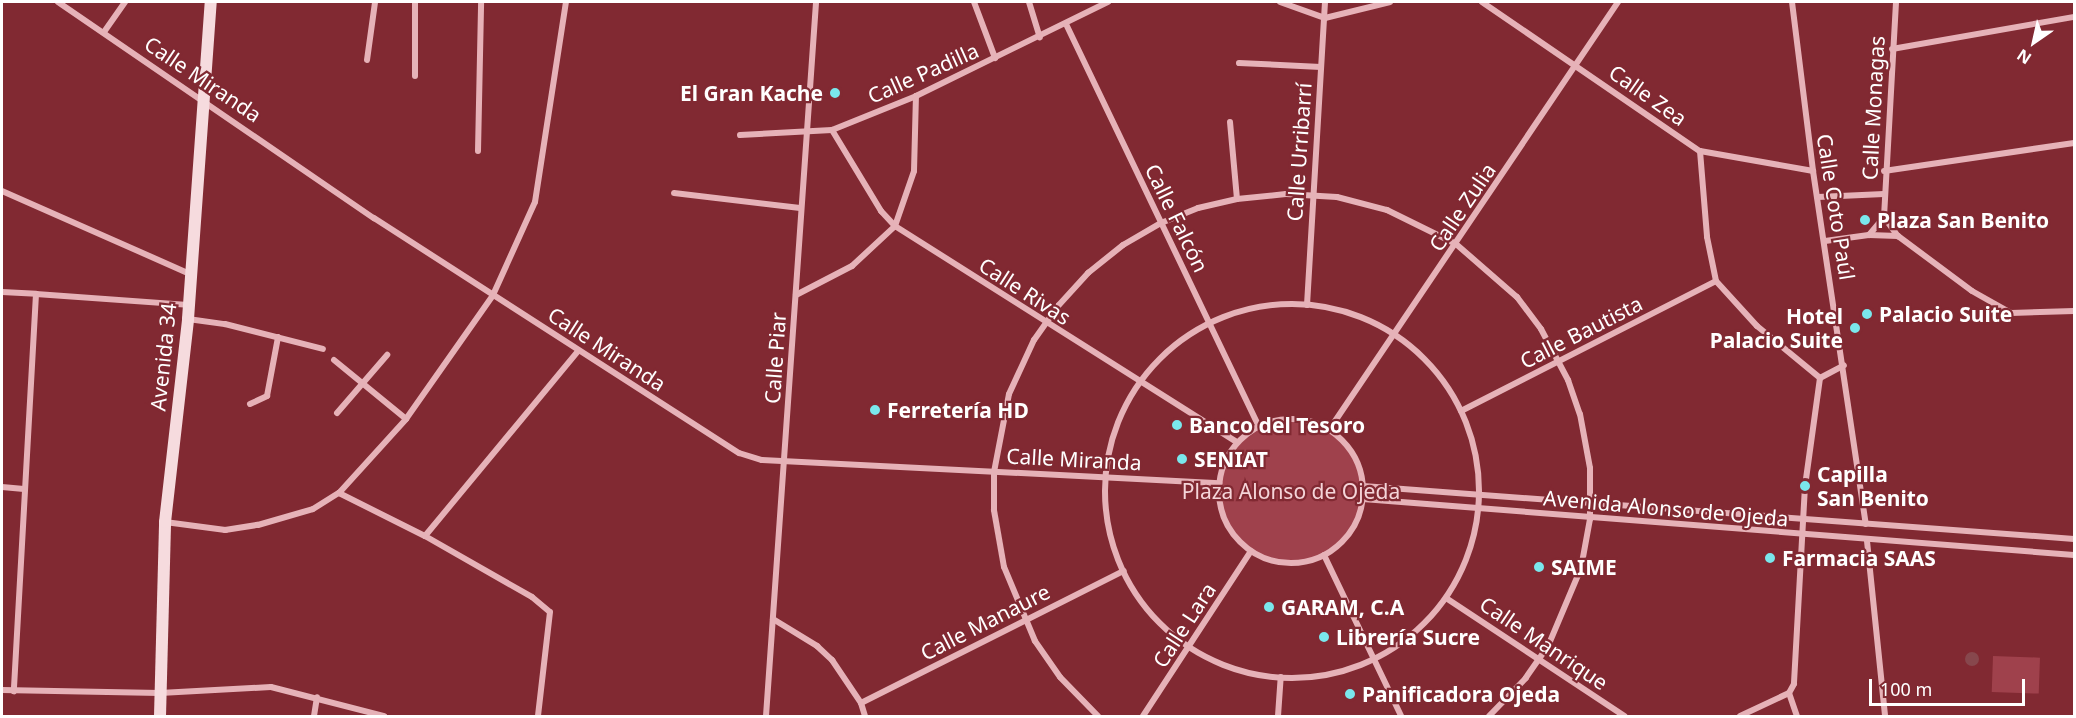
<!DOCTYPE html>
<html>
<head>
<meta charset="utf-8">
<style>
	body { margin:0 }
	#map { position:relative; width:2076px; height:718px; overflow:hidden; background:#812932; font-family:"Noto Sans",sans-serif }
	div>[style] { position:absolute }
	.green>* { inset:0; background:#9f414c; transform-origin:0 0 }
	.round { border-radius:50% }
	.water>* { inset:0; background:#87474d }
	.street>* { height:6px; margin:-3px; padding:0 3px; transform-origin:3px; border-radius:3px; background:#e6b2b8 }
	.street>.ring { margin:-3px; padding:0; box-sizing:content-box; background:none; border:6px solid #e6b2b8; border-radius:50% }
	.secondary>* { height:12px; margin:-6px; padding:0 6px; transform-origin:6px; border-radius:6px; background:#f6dbde }
	.dots>* { width:16px; height:16px; translate:-50% -50%; box-sizing:border-box; border:3px solid #812932; border-radius:50% }
	span { translate:-50% -50%; white-space:nowrap; text-align:center; line-height:1.15; -webkit-text-stroke:4.5px #812932; paint-order:stroke }
	.street-label { font-size:21px; color:#fff }
	.poi-label { font-size:21px; color:#fff; font-weight:700 }
	.right { translate:-100% -50%; text-align:right }
	.left { translate:0 -50%; text-align:left }
	.park-label { font-size:21px; color:#f5d5d9 }
	.frame { position:absolute; inset:0; border:3px solid #fff; pointer-events:none }
	.north { position:absolute; left:2004px; top:12px; width:60px; height:60px; -webkit-text-stroke:4px #812932; paint-order:stroke; rotate:214deg; font-size:16px; font-weight:700; line-height:24px; text-align:center; color:#fff }
	.north::after { content:''; display:block; margin:auto; width:21px; height:27px; background:#fff; clip-path:polygon(50% 0,100% 100%,50% 72%,0 100%) }
	.scale { position:absolute; left:1869px; top:679px; width:156px; height:27px; box-sizing:border-box; border:3px solid #fff; border-top:0; padding-left:8px; font-size:18px; line-height:21px; white-space:nowrap; color:#fff; -webkit-text-stroke:4px #812932; paint-order:stroke }
</style>
</head>
<body>
<div id="map">
	<div class="green">
		<i class="round" style="left:1219px;top:419px;width:144px;height:144px"></i>
		<i style="left:1993px;top:656px;width:47px;height:36px;rotate:2deg"></i>
	</div>
	<div class="water">
		<i class="round" style="left:1965px;top:652px;width:14px;height:14px"></i>
	</div>
	<div class="street">
		<i style="left:58px;top:2px;width:383px;rotate:34.4deg"></i>
		<i style="left:374px;top:218px;width:434px;rotate:32.8deg"></i>
		<i style="left:739px;top:453px;width:24px;rotate:17deg"></i>
		<i style="left:762px;top:460px;width:458px;rotate:2.9deg"></i>
		<i style="left:974px;top:2px;width:60px;rotate:69.4deg"></i>
		<i style="left:1029px;top:2px;width:37px;rotate:73deg"></i>
		<i style="left:1280px;top:2px;width:48px;rotate:19.6deg"></i>
		<i style="left:1325px;top:18px;width:67px;rotate:-13.8deg"></i>
		<i style="left:1482px;top:2px;width:264px;rotate:34.4deg"></i>
		<i style="left:1700px;top:151px;width:115px;rotate:10deg"></i>
		<i style="left:1792px;top:2px;width:170px;rotate:82.9deg"></i>
		<i style="left:1813px;top:171px;width:357px;rotate:81.5deg"></i>
		<i style="left:1066px;top:24px;width:446px;rotate:64.4deg"></i>
		<i style="left:104px;top:32px;width:37px;rotate:-55deg"></i>
		<i style="left:1892px;top:49px;width:185px;rotate:-10deg"></i>
		<i style="left:367px;top:60px;width:59px;rotate:-82.1deg"></i>
		<i style="left:1239px;top:63px;width:82px;rotate:2.8deg"></i>
		<i style="left:415px;top:76px;width:74px;rotate:-90deg"></i>
		<i style="left:1230px;top:122px;width:77px;rotate:84.8deg"></i>
		<i style="left:832px;top:130px;width:95px;rotate:58.8deg"></i>
		<i style="left:881px;top:211px;width:21px;rotate:47deg"></i>
		<i style="left:895px;top:226px;width:404px;rotate:32.3deg"></i>
		<i style="left:740px;top:135px;width:92px;rotate:-3.1deg"></i>
		<i style="left:832px;top:130px;width:91px;rotate:-22deg"></i>
		<i style="left:916px;top:96px;width:214px;rotate:-26.1deg"></i>
		<i style="left:478px;top:151px;width:149px;rotate:-88.8deg"></i>
		<i style="left:1700px;top:151px;width:86px;rotate:85.3deg"></i>
		<i style="left:1707px;top:237px;width:45px;rotate:78.4deg"></i>
		<i style="left:1716px;top:281px;width:61px;rotate:47.7deg"></i>
		<i style="left:1757px;top:326px;width:82px;rotate:39.5deg"></i>
		<i style="left:1820px;top:378px;width:109px;rotate:97.9deg"></i>
		<i style="left:1805px;top:486px;width:198px;rotate:93.2deg"></i>
		<i style="left:1794px;top:684px;width:10px;rotate:119deg"></i>
		<i style="left:1789px;top:693px;width:54px;rotate:154.9deg"></i>
		<i style="left:1884px;top:171px;width:192px;rotate:-8.4deg"></i>
		<i style="left:2px;top:191px;width:206px;rotate:23.8deg"></i>
		<i style="left:674px;top:193px;width:127px;rotate:6.8deg"></i>
		<i style="left:1818px;top:197px;width:66px;rotate:-2.6deg"></i>
		<i style="left:1884px;top:217px;width:215px;rotate:-86.8deg"></i>
		<i style="left:1869px;top:235px;width:23px;rotate:-50deg"></i>
		<i style="left:1884px;top:217px;width:24px;rotate:54deg"></i>
		<i style="left:1825px;top:241px;width:44px;rotate:-7.8deg"></i>
		<i style="left:1869px;top:235px;width:29px;rotate:2deg"></i>
		<i style="left:1898px;top:236px;width:92px;rotate:36.6deg"></i>
		<i style="left:1972px;top:291px;width:45px;rotate:29.4deg"></i>
		<i style="left:2011px;top:313px;width:63px;rotate:-1.8deg"></i>
		<i style="left:2px;top:292px;width:34px;rotate:3deg"></i>
		<i style="left:36px;top:294px;width:398px;rotate:93.2deg"></i>
		<i style="left:36px;top:294px;width:152px;rotate:4.1deg"></i>
		<i style="left:796px;top:295px;width:63px;rotate:-27.4deg"></i>
		<i style="left:852px;top:266px;width:59px;rotate:-42.9deg"></i>
		<i style="left:895px;top:226px;width:58px;rotate:-70.9deg"></i>
		<i style="left:914px;top:171px;width:75px;rotate:-88.5deg"></i>
		<i class="ring" style="left:1105px;top:304px;width:368px;height:368px"></i>
		<i style="left:1307px;top:305px;width:304px;rotate:-86.6deg"></i>
		<i style="left:188px;top:319px;width:37px;rotate:8deg"></i>
		<i style="left:225px;top:324px;width:101px;rotate:14.3deg"></i>
		<i style="left:334px;top:360px;width:93px;rotate:39.3deg"></i>
		<i style="left:1820px;top:378px;width:27px;rotate:-28deg"></i>
		<i style="left:250px;top:404px;width:19px;rotate:-25deg"></i>
		<i style="left:267px;top:396px;width:60px;rotate:-79.4deg"></i>
		<i style="left:1461px;top:411px;width:286px;rotate:-27deg"></i>
		<i style="left:337px;top:413px;width:77px;rotate:-49.2deg"></i>
		<i class="ring" style="left:1219px;top:419px;width:138px;height:138px"></i>
		<i style="left:1329px;top:430px;width:516px;rotate:-55.97deg"></i>
		<i style="left:1363px;top:486px;width:713px;rotate:4.26deg"></i>
		<i style="left:2px;top:487px;width:22px;rotate:5deg"></i>
		<i style="left:339px;top:493px;width:100px;rotate:-47.8deg"></i>
		<i style="left:406px;top:419px;width:151px;rotate:-54.9deg"></i>
		<i style="left:493px;top:295px;width:102px;rotate:-65.7deg"></i>
		<i style="left:535px;top:202px;width:202px;rotate:-81.2deg"></i>
		<i style="left:1363px;top:499px;width:713px;rotate:4.5deg"></i>
		<i style="left:165px;top:522px;width:61px;rotate:7.6deg"></i>
		<i style="left:225px;top:530px;width:33px;rotate:-9deg"></i>
		<i style="left:258px;top:525px;width:57px;rotate:-16.2deg"></i>
		<i style="left:313px;top:509px;width:31px;rotate:-32deg"></i>
		<i style="left:339px;top:493px;width:96px;rotate:26.6deg"></i>
		<i style="left:425px;top:536px;width:123px;rotate:29.7deg"></i>
		<i style="left:532px;top:597px;width:23px;rotate:40deg"></i>
		<i style="left:550px;top:612px;width:105px;rotate:96.6deg"></i>
		<i style="left:425px;top:536px;width:241px;rotate:-50.4deg"></i>
		<i style="left:1867px;top:541px;width:176px;rotate:84.1deg"></i>
		<i style="left:1324px;top:555px;width:178px;rotate:64.4deg"></i>
		<i style="left:1446px;top:598px;width:214px;rotate:33.5deg"></i>
		<i style="left:773px;top:619px;width:52px;rotate:31.5deg"></i>
		<i style="left:817px;top:646px;width:21px;rotate:43deg"></i>
		<i style="left:832px;top:660px;width:52px;rotate:56deg"></i>
		<i style="left:861px;top:703px;width:14px;rotate:73deg"></i>
		<i style="left:2px;top:690px;width:158px;rotate:1.1deg"></i>
		<i style="left:160px;top:693px;width:111px;rotate:-3.1deg"></i>
		<i style="left:271px;top:687px;width:117px;rotate:14.4deg"></i>
		<i style="left:1789px;top:693px;width:24px;rotate:71deg"></i>
		<i style="left:861px;top:703px;width:294px;rotate:-26.7deg"></i>
		<i style="left:314px;top:716px;width:19px;rotate:-81deg"></i>
		<i style="left:766px;top:716px;width:716px;rotate:-85.99deg"></i>
		<i style="left:1098px;top:716px;width:54px;rotate:-134.3deg"></i>
		<i style="left:1060px;top:677px;width:44px;rotate:-124.8deg"></i>
		<i style="left:1035px;top:641px;width:80px;rotate:-112.7deg"></i>
		<i style="left:1004px;top:567px;width:58px;rotate:-100deg"></i>
		<i style="left:994px;top:510px;width:38px;rotate:-90deg"></i>
		<i style="left:994px;top:472px;width:79px;rotate:-79.1deg"></i>
		<i style="left:1009px;top:394px;width:60px;rotate:-65.2deg"></i>
		<i style="left:1034px;top:340px;width:42px;rotate:-54.8deg"></i>
		<i style="left:1058px;top:306px;width:45px;rotate:-47.7deg"></i>
		<i style="left:1088px;top:273px;width:45px;rotate:-38.7deg"></i>
		<i style="left:1123px;top:245px;width:44px;rotate:-30.1deg"></i>
		<i style="left:1161px;top:223px;width:40px;rotate:-22deg"></i>
		<i style="left:1198px;top:208px;width:40px;rotate:-13deg"></i>
		<i style="left:1237px;top:199px;width:49px;rotate:-5.8deg"></i>
		<i style="left:1286px;top:194px;width:51px;rotate:3.4deg"></i>
		<i style="left:1337px;top:197px;width:52px;rotate:14.6deg"></i>
		<i style="left:1387px;top:210px;width:77px;rotate:26.2deg"></i>
		<i style="left:1456px;top:244px;width:81px;rotate:41deg"></i>
		<i style="left:1517px;top:297px;width:40px;rotate:53deg"></i>
		<i style="left:1541px;top:329px;width:58px;rotate:62.1deg"></i>
		<i style="left:1568px;top:380px;width:36px;rotate:71deg"></i>
		<i style="left:1580px;top:414px;width:55px;rotate:79.5deg"></i>
		<i style="left:1590px;top:468px;width:51px;rotate:90deg"></i>
		<i style="left:1590px;top:519px;width:50px;rotate:100.4deg"></i>
		<i style="left:1581px;top:568px;width:85px;rotate:112.9deg"></i>
		<i style="left:1548px;top:646px;width:39px;rotate:125deg"></i>
		<i style="left:1526px;top:678px;width:53px;rotate:134.2deg"></i>
		<i style="left:1143px;top:716px;width:197px;rotate:-56.8deg"></i>
		<i style="left:1278px;top:716px;width:39px;rotate:-86deg"></i>
	</div>
	<div class="secondary">
		<i style="left:160px;top:716px;width:194px;rotate:-88.5deg"></i>
		<i style="left:165px;top:522px;width:204px;rotate:-83.5deg"></i>
		<i style="left:188px;top:319px;width:318px;rotate:-85.9deg"></i>
	</div>
	<div class="dots">
		<i style="left:835px;top:93px;background:#7ae7ec"></i>
		<i style="left:1865px;top:220px;background:#7ae7ec"></i>
		<i style="left:1867px;top:314px;background:#7ae7ec"></i>
		<i style="left:1855px;top:328px;background:#7ae7ec"></i>
		<i style="left:875px;top:410px;background:#7ae7ec"></i>
		<i style="left:1177px;top:425px;background:#7ae7ec"></i>
		<i style="left:1182px;top:459px;background:#7ae7ec"></i>
		<i style="left:1805px;top:486px;background:#7ae7ec"></i>
		<i style="left:1770px;top:558px;background:#7ae7ec"></i>
		<i style="left:1539px;top:567px;background:#7ae7ec"></i>
		<i style="left:1269px;top:607px;background:#7ae7ec"></i>
		<i style="left:1324px;top:637px;background:#7ae7ec"></i>
		<i style="left:1350px;top:694px;background:#7ae7ec"></i>
	</div>
	<div class="street-label">
		<span style="left:923px;top:73px;rotate:-24deg">Calle Padilla</span>
		<span style="left:203px;top:79px;rotate:34deg">Calle Miranda</span>
		<span style="left:1648px;top:95px;rotate:35deg">Calle Zea</span>
		<span style="left:1873px;top:108px;rotate:-87deg">Calle Monagas</span>
		<span style="left:1299px;top:152px;rotate:-86deg">Calle Urribarrí</span>
		<span style="left:1462px;top:207px;rotate:-56deg">Calle Zulia</span>
		<span style="left:1836px;top:207px;rotate:81deg">Calle Coto Paúl</span>
		<span style="left:1177px;top:218px;rotate:64deg">Calle Falcón</span>
		<span style="left:1025px;top:291px;rotate:33deg">Calle Rivas</span>
		<span style="left:1581px;top:332px;rotate:-27deg">Calle Bautista</span>
		<span style="left:607px;top:349px;rotate:33deg">Calle Miranda</span>
		<span style="left:163px;top:357px;rotate:-84deg">Avenida 34</span>
		<span style="left:775px;top:358px;rotate:-86deg">Calle Piar</span>
		<span style="left:1074px;top:459px;rotate:3deg">Calle Miranda</span>
		<span style="left:1666px;top:508px;rotate:5deg">Avenida Alonso de Ojeda</span>
		<span style="left:985px;top:622px;rotate:-27deg">Calle Manaure</span>
		<span style="left:1184px;top:625px;rotate:-57deg">Calle Lara</span>
		<span style="left:1544px;top:643px;rotate:34deg">Calle Manrique</span>
	</div>
	<div class="poi-label">
		<span class="right" style="left:823px;top:93px">El Gran Kache</span>
		<span class="left" style="left:1877px;top:220px">Plaza San Benito</span>
		<span class="left" style="left:1879px;top:314px">Palacio Suite</span>
		<span class="right" style="left:1843px;top:328px">Hotel<br>Palacio Suite</span>
		<span class="left" style="left:887px;top:410px">Ferretería HD</span>
		<span class="left" style="left:1189px;top:425px">Banco del Tesoro</span>
		<span class="left" style="left:1194px;top:459px">SENIAT</span>
		<span class="left" style="left:1817px;top:486px">Capilla<br>San Benito</span>
		<span class="left" style="left:1782px;top:558px">Farmacia SAAS</span>
		<span class="left" style="left:1551px;top:567px">SAIME</span>
		<span class="left" style="left:1281px;top:607px">GARAM, C.A</span>
		<span class="left" style="left:1336px;top:637px">Librería Sucre</span>
		<span class="left" style="left:1362px;top:694px">Panificadora Ojeda</span>
	</div>
	<div class="park-label">
		<span style="left:1291px;top:491px">Plaza Alonso de Ojeda</span>
	</div>
	<div class="frame"></div>
	<div class="north">N</div>
	<div class="scale">100 m</div>
</div>
</body>
</html>
